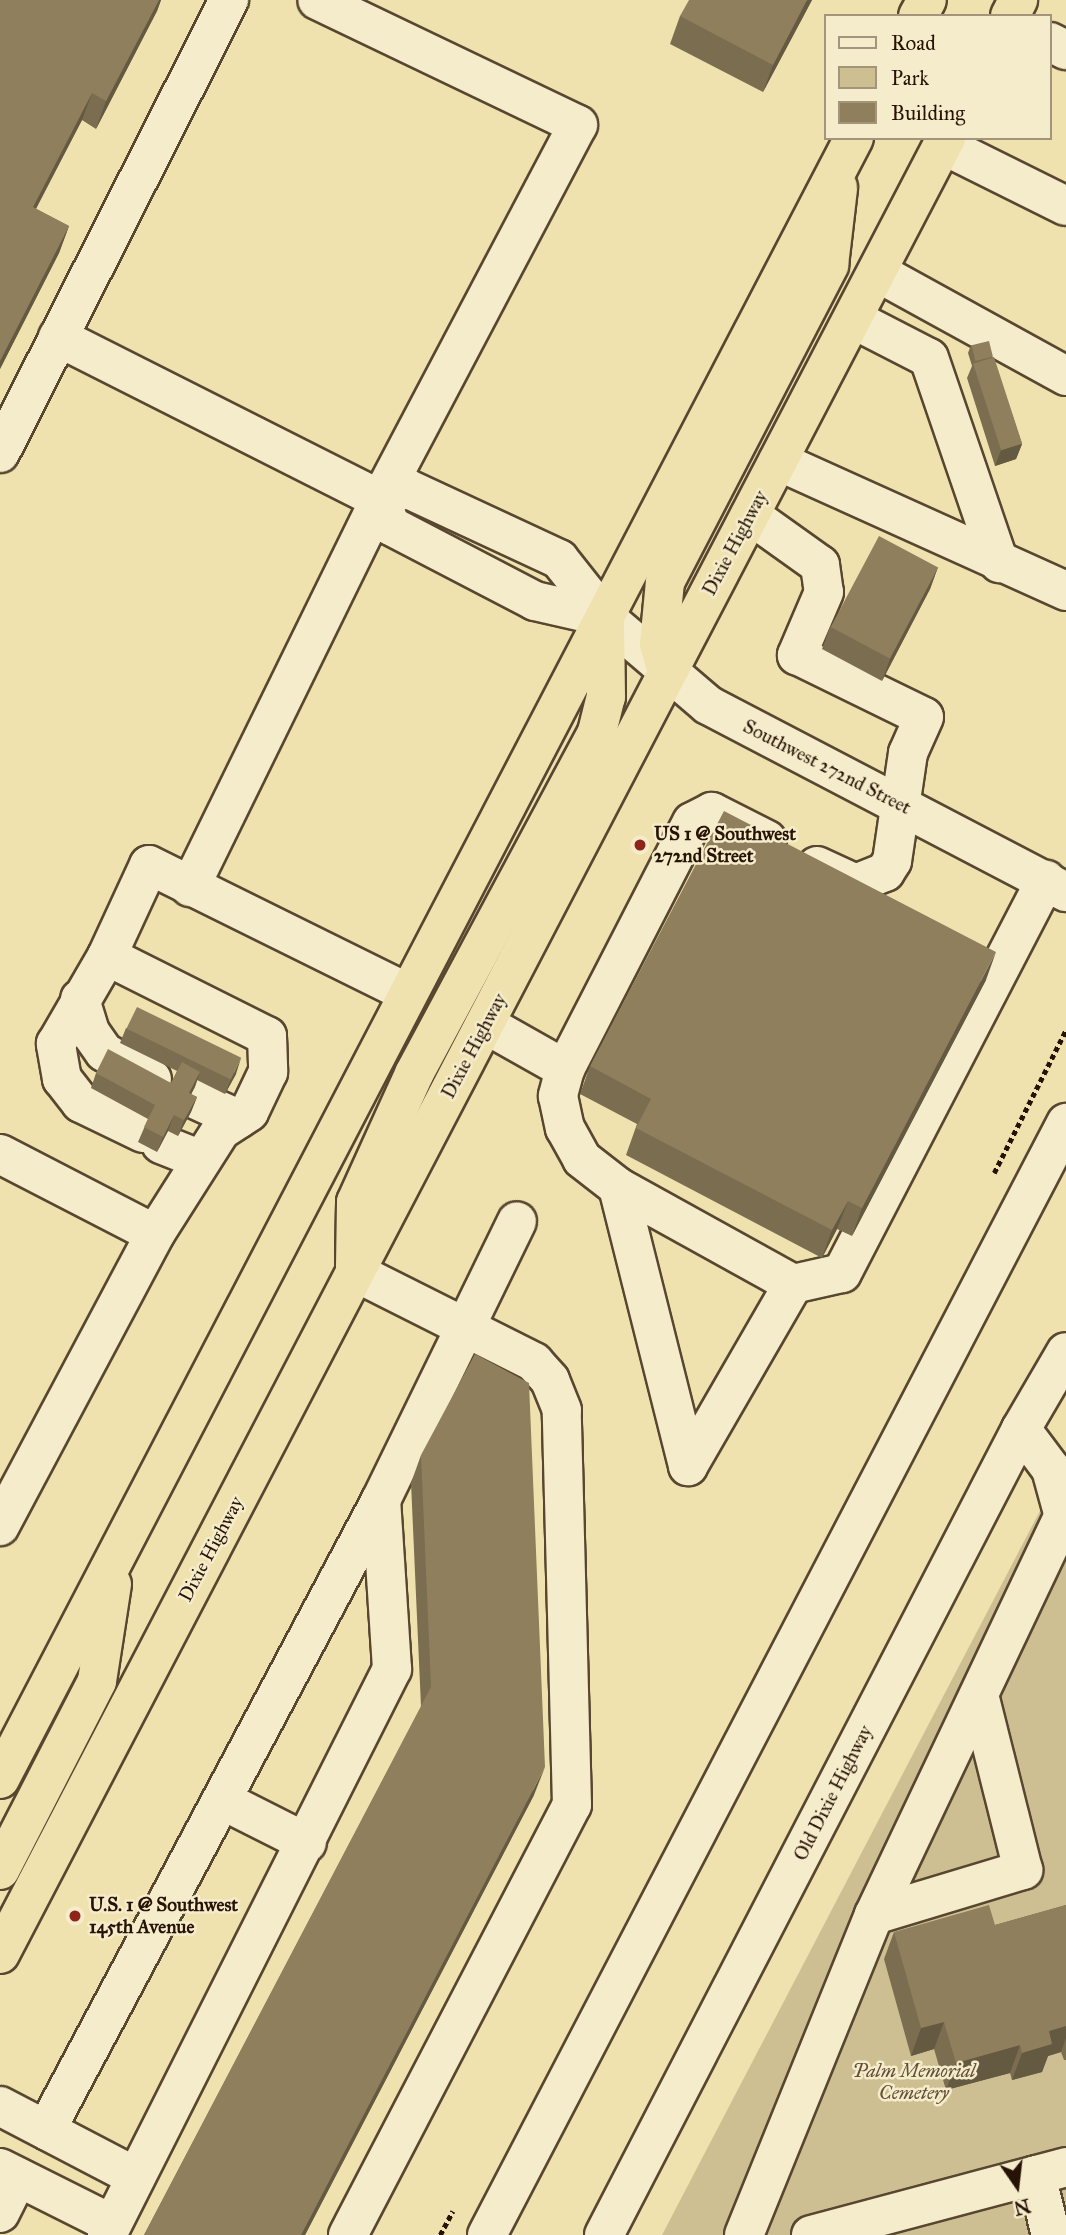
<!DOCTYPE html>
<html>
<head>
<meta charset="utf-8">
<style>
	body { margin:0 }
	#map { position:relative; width:1066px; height:2235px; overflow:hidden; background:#f0e2af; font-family:"IM FELL Great Primer",serif }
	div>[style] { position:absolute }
	.green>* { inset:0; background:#cebf92 }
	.path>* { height:4.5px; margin-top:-2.25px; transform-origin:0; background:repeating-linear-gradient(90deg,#261305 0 5px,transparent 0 8.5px) }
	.roads { filter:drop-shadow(2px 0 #584730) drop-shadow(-2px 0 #584730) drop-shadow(0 2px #584730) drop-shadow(0 -2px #584730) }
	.minor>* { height:38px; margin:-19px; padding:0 19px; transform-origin:19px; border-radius:19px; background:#f5eccb }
	.highway>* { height:38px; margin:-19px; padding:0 19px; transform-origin:19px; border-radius:19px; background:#f0e2af }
	.wall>* { inset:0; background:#7b6d50 }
	.shaded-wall>* { inset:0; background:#645941 }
	.building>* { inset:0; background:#8f7f5d; transform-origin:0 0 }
	.dots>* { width:19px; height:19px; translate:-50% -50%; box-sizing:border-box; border:4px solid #f5eccb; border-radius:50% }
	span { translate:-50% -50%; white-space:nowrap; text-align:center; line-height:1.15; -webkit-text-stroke:5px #f5eccb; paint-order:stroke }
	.street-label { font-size:19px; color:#261305 }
	.poi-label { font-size:19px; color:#261305; font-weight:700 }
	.left { translate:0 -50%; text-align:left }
	.park-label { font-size:19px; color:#614f36; font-style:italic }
	.legend { position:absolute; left:824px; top:14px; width:228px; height:126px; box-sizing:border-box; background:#f5eccb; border:2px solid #a2957c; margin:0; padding:9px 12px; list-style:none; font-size:21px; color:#261305 }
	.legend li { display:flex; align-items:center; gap:14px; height:35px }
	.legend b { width:35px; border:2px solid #a2957c }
	.north { position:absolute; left:982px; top:2151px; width:70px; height:70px; -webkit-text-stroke:5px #f5eccb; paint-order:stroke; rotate:166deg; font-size:19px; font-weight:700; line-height:28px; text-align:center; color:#261305 }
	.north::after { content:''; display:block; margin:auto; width:24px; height:32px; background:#261305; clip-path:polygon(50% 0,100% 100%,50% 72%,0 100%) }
</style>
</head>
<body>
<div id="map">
	<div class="green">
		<i style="clip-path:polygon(1066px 1461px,1066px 2235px,662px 2235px)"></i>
	</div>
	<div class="path">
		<i style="left:994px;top:1173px;width:160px;rotate:-63.3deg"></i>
		<i style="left:440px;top:2235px;width:27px;rotate:-62deg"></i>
	</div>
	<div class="roads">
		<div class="minor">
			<i style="left:1050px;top:42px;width:18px;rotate:27deg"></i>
			<i style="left:943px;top:145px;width:137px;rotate:26.4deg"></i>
			<i style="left:877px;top:272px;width:216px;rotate:28.8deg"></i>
			<i style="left:853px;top:319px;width:85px;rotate:27.2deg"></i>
			<i style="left:929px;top:358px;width:217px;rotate:71.1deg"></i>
			<i style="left:58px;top:337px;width:361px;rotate:26.8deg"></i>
			<i style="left:0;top:453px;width:508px;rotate:-63.18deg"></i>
			<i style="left:778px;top:461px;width:316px;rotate:24.3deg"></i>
			<i style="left:750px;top:515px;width:86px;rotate:35.5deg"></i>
			<i style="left:820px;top:565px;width:27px;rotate:82deg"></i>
			<i style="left:824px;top:592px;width:69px;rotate:113.2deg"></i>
			<i style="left:797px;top:655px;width:141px;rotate:26deg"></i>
			<i style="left:924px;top:717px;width:39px;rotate:114deg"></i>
			<i style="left:908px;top:753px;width:109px;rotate:98.4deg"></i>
			<i style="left:892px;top:861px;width:13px;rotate:122deg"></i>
			<i style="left:885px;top:872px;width:31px;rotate:158deg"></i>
			<i style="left:856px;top:884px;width:43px;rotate:-155.2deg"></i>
			<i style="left:605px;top:617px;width:72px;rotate:-167.1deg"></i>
			<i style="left:535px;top:601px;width:162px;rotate:-152.5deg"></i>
			<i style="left:391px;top:526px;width:28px;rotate:-113deg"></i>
			<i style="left:380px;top:500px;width:29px;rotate:-25deg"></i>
			<i style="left:406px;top:488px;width:169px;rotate:24.9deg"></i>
			<i style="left:559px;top:559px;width:74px;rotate:51.6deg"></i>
			<i style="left:605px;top:617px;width:135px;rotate:40.5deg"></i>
			<i style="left:708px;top:705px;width:404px;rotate:27.6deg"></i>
			<i style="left:767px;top:840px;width:62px;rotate:-153deg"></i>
			<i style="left:712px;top:812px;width:22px;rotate:153deg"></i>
			<i style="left:692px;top:822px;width:278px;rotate:117.2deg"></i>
			<i style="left:565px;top:1069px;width:28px;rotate:105deg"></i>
			<i style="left:558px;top:1096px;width:33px;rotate:78deg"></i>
			<i style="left:565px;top:1128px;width:35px;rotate:61deg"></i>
			<i style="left:582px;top:1159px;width:46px;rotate:37.9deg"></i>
			<i style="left:618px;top:1187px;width:288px;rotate:75.9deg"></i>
			<i style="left:688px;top:1466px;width:210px;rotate:-60deg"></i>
			<i style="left:793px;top:1284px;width:50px;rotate:-12.7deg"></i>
			<i style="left:842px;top:1273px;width:443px;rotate:-62.6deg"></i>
			<i style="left:190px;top:887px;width:431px;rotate:-63.9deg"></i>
			<i style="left:380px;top:500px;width:424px;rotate:-62.2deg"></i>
			<i style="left:578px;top:125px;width:289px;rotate:-154.4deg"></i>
			<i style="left:107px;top:956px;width:179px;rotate:26.6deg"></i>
			<i style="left:267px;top:1036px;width:36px;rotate:88deg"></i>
			<i style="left:268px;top:1072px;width:44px;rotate:115.4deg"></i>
			<i style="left:249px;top:1112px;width:33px;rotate:147deg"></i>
			<i style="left:221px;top:1130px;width:123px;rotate:122.4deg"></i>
			<i style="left:80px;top:999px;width:34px;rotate:73deg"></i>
			<i style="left:90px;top:1032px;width:24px;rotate:55deg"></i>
			<i style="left:104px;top:1052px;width:55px;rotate:29.4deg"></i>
			<i style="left:485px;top:1024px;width:92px;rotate:29.4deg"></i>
			<i style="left:190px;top:1097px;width:53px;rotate:24.6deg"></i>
			<i style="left:143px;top:1133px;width:69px;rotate:-154.2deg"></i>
			<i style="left:81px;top:1103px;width:31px;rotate:-128deg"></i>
			<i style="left:62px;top:1079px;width:36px;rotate:-100deg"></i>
			<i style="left:56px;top:1044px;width:102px;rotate:-59.9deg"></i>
			<i style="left:107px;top:956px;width:100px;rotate:-65.2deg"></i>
			<i style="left:149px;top:865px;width:287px;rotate:26.3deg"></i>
			<i style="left:161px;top:1144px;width:43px;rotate:21.8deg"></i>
			<i style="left:0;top:1154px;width:174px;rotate:27.3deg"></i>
			<i style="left:155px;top:1234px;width:331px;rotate:118deg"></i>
			<i style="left:618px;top:1187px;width:200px;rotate:29deg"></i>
			<i style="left:1021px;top:1429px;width:50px;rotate:53.1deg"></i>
			<i style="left:1051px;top:1469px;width:57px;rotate:74.7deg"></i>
			<i style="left:222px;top:1800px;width:95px;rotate:26.8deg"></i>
			<i style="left:874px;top:1915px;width:156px;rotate:-16.8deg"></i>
			<i style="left:1023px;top:1870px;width:180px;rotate:-104.1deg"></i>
			<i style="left:0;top:2106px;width:153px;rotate:27.6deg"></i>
			<i style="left:46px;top:2130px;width:714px;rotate:-62deg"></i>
			<i style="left:0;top:2168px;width:125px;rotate:26.6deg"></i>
			<i style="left:1036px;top:2175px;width:62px;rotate:76deg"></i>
			<i style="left:0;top:2213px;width:40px;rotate:-63.4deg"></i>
			<i style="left:107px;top:2235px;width:634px;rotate:-63.27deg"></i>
			<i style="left:392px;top:1669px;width:169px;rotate:-93.7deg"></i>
			<i style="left:381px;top:1500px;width:310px;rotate:-64deg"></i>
			<i style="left:348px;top:2235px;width:485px;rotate:-62.5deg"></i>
			<i style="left:572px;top:1805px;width:395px;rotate:-91.5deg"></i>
			<i style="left:562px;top:1410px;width:32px;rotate:-112deg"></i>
			<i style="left:550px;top:1380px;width:24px;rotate:-132deg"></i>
			<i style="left:534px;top:1362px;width:200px;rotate:-153.3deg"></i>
			<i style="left:487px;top:2235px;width:1254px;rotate:-62.49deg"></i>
			<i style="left:604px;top:2235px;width:907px;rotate:-62.64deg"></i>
			<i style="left:1021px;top:1429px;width:89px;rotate:-59.7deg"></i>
			<i style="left:744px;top:2235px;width:345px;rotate:-67.9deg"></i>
			<i style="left:874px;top:1915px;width:443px;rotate:-64.6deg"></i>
			<i style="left:811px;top:2235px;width:264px;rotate:-14.9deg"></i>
		</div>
		<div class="highway">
			<i style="left:918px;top:16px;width:18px;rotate:-61deg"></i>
			<i style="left:1010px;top:16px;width:18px;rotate:-63deg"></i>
			<i style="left:667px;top:672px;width:29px;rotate:-106deg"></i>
			<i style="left:659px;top:644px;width:62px;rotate:-84.5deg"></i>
			<i style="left:665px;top:582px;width:357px;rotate:-62.6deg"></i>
			<i style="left:829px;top:265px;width:78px;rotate:-83.3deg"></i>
			<i style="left:355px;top:1267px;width:65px;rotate:-89.1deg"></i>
			<i style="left:356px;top:1202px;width:141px;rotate:-65.6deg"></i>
			<i style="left:414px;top:1074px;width:388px;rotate:-61.8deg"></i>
			<i style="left:597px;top:732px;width:36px;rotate:-76deg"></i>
			<i style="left:606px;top:697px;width:74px;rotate:-90.8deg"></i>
			<i style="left:0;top:1779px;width:1850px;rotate:-62.51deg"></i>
			<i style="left:0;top:1870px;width:212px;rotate:-62.8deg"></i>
			<i style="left:97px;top:1681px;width:98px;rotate:-81.2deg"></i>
			<i style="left:0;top:1954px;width:2048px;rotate:-62.48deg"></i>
		</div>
	</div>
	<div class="wall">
		<i style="clip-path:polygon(0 0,161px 0,157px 11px,96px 129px,82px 120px,36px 209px,69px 226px,59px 253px,0 369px)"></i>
		<i style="clip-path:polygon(812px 0,763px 92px,670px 44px,680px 16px)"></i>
		<i style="clip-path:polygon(971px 345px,993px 357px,1022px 444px,1016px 459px,995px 466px,967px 378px,972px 366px,968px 353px)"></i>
		<i style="clip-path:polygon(938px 567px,930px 589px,882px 681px,822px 649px,830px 627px)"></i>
		<i style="clip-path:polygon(986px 980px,852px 1236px,837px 1229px,822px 1258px,626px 1155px,637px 1124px,580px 1094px,590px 1066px)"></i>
		<i style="clip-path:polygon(126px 1028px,236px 1074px,225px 1094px,197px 1080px,191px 1094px,197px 1097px,191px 1112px,178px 1136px,168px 1131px,157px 1152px,138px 1142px,148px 1119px,91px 1088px,96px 1073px,171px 1083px,177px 1071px,120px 1043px)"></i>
		<i style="clip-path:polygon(421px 1455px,534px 1795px,305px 2235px,144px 2235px,421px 1707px,411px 1483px)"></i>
		<i style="clip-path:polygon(1066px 1905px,1066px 2060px,1064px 2060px,1061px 2052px,1048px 2056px,1042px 2072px,1012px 2080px,1010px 2073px,946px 2090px,934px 2049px,911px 2056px,884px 1959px,894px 1932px,995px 1925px)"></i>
	</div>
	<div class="shaded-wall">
		<i style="clip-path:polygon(159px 0,161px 0,157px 11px,96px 129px,106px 101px)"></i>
		<i style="clip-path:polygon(807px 0,812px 0,763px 92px,773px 65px)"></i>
		<i style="clip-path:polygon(92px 93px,82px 120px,22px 235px,33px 207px)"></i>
		<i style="clip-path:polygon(69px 226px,59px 253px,0 369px,0 361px)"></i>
		<i style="clip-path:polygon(1022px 444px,1016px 459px,995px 466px,1001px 450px)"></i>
		<i style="clip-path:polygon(938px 567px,930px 589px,882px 681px,890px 659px)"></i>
		<i style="clip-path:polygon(996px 952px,986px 980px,852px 1236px,862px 1208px)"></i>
		<i style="clip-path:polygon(241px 1058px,236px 1074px,225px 1094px,231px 1079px)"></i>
		<i style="clip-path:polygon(200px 1072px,195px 1087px,184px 1108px,189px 1093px)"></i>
		<i style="clip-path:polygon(197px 1097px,191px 1112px,178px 1136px,184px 1120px)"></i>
		<i style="clip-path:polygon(174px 1115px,168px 1131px,157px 1152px,163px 1137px)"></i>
		<i style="clip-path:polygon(848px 1201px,837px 1229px,822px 1258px,832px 1230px)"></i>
		<i style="clip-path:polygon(545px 1767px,534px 1795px,305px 2235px,301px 2235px)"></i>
		<i style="clip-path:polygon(944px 2022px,934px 2049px,911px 2056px,921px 2028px)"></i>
		<i style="clip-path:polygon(1066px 2026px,1066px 2038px,1061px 2052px,1048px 2056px,1042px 2072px,1012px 2080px,1022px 2053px,1049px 2031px)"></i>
		<i style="clip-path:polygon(1020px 2045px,1010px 2073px,946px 2090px,956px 2063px)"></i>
	</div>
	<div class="building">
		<i style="clip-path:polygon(0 0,159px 0,106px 101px,92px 93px,33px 207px,69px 226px,0 361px)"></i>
		<i style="clip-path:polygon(689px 0,807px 0,773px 65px,680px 16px)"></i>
		<i style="left:989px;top:341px;width:16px;height:18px;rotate:76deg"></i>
		<i style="left:994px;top:357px;width:91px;height:22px;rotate:72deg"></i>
		<i style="left:879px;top:536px;width:67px;height:103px;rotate:28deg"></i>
		<i style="clip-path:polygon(724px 811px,996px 952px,862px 1208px,848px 1201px,832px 1230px,636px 1128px,651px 1099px,590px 1066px)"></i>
		<i style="left:137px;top:1007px;width:116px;height:24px;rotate:26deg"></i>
		<i style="clip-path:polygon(108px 1049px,171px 1083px,182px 1062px,200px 1072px,189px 1093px,197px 1097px,184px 1120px,174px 1115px,163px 1137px,144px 1127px,155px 1105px,96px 1073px)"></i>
		<i style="clip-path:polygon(475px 1354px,529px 1383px,545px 1767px,301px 2235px,144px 2235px,431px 1687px,421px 1455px)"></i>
		<i style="clip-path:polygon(989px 1905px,995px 1925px,1066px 1905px,1066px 2026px,1049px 2031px,1052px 2044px,1022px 2053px,1020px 2045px,956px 2063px,944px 2022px,921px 2028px,894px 1932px)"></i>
	</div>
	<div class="dots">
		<i style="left:640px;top:845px;background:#8f2418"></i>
		<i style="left:75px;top:1916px;background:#8f2418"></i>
	</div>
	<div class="street-label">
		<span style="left:735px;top:543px;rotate:-62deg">Dixie Highway</span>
		<span style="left:827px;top:767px;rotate:27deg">Southwest 272nd Street</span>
		<span style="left:474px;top:1046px;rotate:-62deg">Dixie Highway</span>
		<span style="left:211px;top:1549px;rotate:-62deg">Dixie Highway</span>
		<span style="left:833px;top:1793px;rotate:-63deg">Old Dixie Highway</span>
	</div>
	<div class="poi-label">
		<span class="left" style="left:654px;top:845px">US 1 @ Southwest<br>272nd Street</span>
		<span class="left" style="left:89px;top:1916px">U.S. 1 @ Southwest<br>145th Avenue</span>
	</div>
	<div class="park-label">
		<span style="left:914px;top:2082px">Palm Memorial<br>Cemetery</span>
	</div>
	<ul class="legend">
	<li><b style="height:9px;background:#f5eccb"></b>Road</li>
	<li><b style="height:19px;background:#cebf92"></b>Park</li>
	<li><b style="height:19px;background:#8f7f5d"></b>Building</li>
	</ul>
	<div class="north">N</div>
</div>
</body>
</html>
